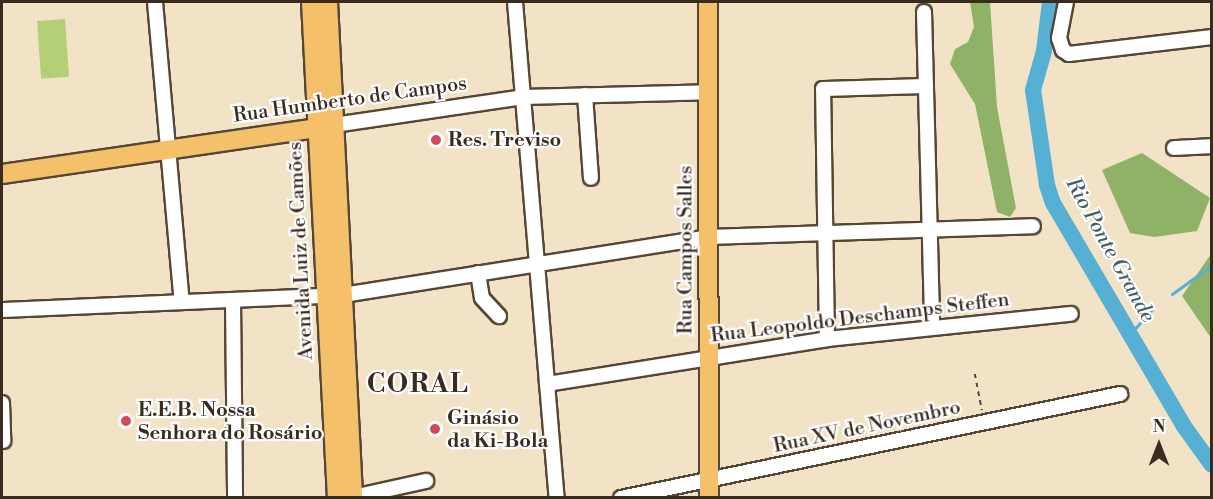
<!DOCTYPE html>
<html>
<head>
<meta charset="utf-8">
<style>
	body { margin:0 }
	#map { position:relative; width:1213px; height:499px; overflow:hidden; background:#f2e2c6; font-family:"Libre Bodoni",serif }
	div>[style] { position:absolute }
	.green>* { inset:0; background:#b4cf75; transform-origin:0 0 }
	.forest>* { inset:0; background:#8fb266 }
	.stream>* { height:3px; margin:-1.5px; padding:0 1.5px; transform-origin:1.5px; border-radius:1.5px; background:#56b0d4 }
	.river>* { height:16px; margin:-8px; padding:0 8px; transform-origin:8px; border-radius:8px; background:#56b0d4 }
	.path>* { height:1.5px; margin-top:-0.75px; transform-origin:0; background:repeating-linear-gradient(90deg,#564637 0 4.5px,transparent 0 9px) }
	.roads { filter:drop-shadow(2px 0 #564637) drop-shadow(-2px 0 #564637) drop-shadow(0 2px #564637) drop-shadow(0 -2px #564637) }
	.minor>* { height:14px; margin:-7px; padding:0 7px; transform-origin:7px; border-radius:7px; background:#fff }
	.major>* { height:18px; margin:-9px; padding:0 9px; transform-origin:9px; border-radius:9px; background:#f4c16a }
	.dots>* { width:16px; height:16px; translate:-50% -50%; box-sizing:border-box; border:3px solid #fff; border-radius:50% }
	span { translate:-50% -50%; white-space:nowrap; text-align:center; line-height:1.15; -webkit-text-stroke:4.5px #fff; paint-order:stroke }
	.street-label { font-size:20px; color:#3b2a1e }
	.poi-label { font-size:20px; color:#3b2a1e; font-weight:700 }
	.left { translate:0 -50%; text-align:left }
	.water-label { font-size:21px; color:#466067; font-style:italic }
	.district-label { font-size:26px; color:#3b2a1e; font-weight:700; letter-spacing:1.5px }
	.frame { position:absolute; inset:0; border:3px solid #3b2a1e; pointer-events:none }
	.north { position:absolute; left:1129px; top:415px; width:60px; height:60px; -webkit-text-stroke:4px #fff; paint-order:stroke; rotate:0deg; font-size:16px; font-weight:700; line-height:24px; text-align:center; color:#3b2a1e }
	.north::after { content:''; display:block; margin:auto; width:21px; height:27px; background:#3b2a1e; clip-path:polygon(50% 0,100% 100%,50% 72%,0 100%) }
</style>
</head>
<body>
<div id="map">
	<div class="green">
		<i style="left:65px;top:19px;width:58px;height:28px;rotate:86deg"></i>
	</div>
	<div class="forest">
		<i style="clip-path:polygon(970px 2px,990px 2px,997px 107px,1016px 208px,1010px 217px,997px 212px,975px 104px,950px 64px,955px 49px,968px 42px,974px 27px)"></i>
		<i style="clip-path:polygon(1142px 153px,1210px 198px,1197px 231px,1154px 237px,1130px 233px,1102px 170px)"></i>
		<i style="clip-path:polygon(1211px 254px,1211px 338px,1182px 296px)"></i>
	</div>
	<div class="stream">
		<i style="left:1172px;top:294px;width:49px;rotate:-35.9deg"></i>
		<i style="left:1130px;top:334px;width:36px;rotate:-48deg"></i>
	</div>
	<div class="river">
		<i style="left:1050px;top:2px;width:49px;rotate:97deg"></i>
		<i style="left:1044px;top:51px;width:41px;rotate:105.8deg"></i>
		<i style="left:1033px;top:90px;width:96px;rotate:81.6deg"></i>
		<i style="left:1047px;top:185px;width:19px;rotate:72deg"></i>
		<i style="left:1053px;top:203px;width:257px;rotate:59.6deg"></i>
		<i style="left:1183px;top:425px;width:49px;rotate:54.1deg"></i>
	</div>
	<div class="path">
		<i style="left:975px;top:374px;width:37px;rotate:79deg"></i>
	</div>
	<div class="roads">
		<div class="minor">
			<i style="left:155px;top:2px;width:301px;rotate:84.9deg"></i>
			<i style="left:515px;top:2px;width:498px;rotate:85.2deg"></i>
			<i style="left:1066px;top:2px;width:37px;rotate:101deg"></i>
			<i style="left:1059px;top:38px;width:13px;rotate:72deg"></i>
			<i style="left:1063px;top:50px;width:7px;rotate:34deg"></i>
			<i style="left:1069px;top:54px;width:144px;rotate:-6.8deg"></i>
			<i style="left:924px;top:12px;width:314px;rotate:88.5deg"></i>
			<i style="left:585px;top:95px;width:83px;rotate:85.9deg"></i>
			<i style="left:334px;top:125px;width:191px;rotate:-8.4deg"></i>
			<i style="left:523px;top:97px;width:185px;rotate:-1.5deg"></i>
			<i style="left:1174px;top:148px;width:38px;rotate:-3deg"></i>
			<i style="left:478px;top:273px;width:25px;rotate:81deg"></i>
			<i style="left:482px;top:298px;width:25px;rotate:47deg"></i>
			<i style="left:343px;top:295px;width:370px;rotate:-9deg"></i>
			<i style="left:708px;top:237px;width:325px;rotate:-1.9deg"></i>
			<i style="left:233px;top:300px;width:198px;rotate:89.4deg"></i>
			<i style="left:2px;top:310px;width:324px;rotate:-2.5deg"></i>
			<i style="left:827px;top:339px;width:250px;rotate:-90.9deg"></i>
			<i style="left:823px;top:89px;width:103px;rotate:-1.7deg"></i>
			<i style="left:547px;top:384px;width:284px;rotate:-9.1deg"></i>
			<i style="left:827px;top:339px;width:245px;rotate:-5.9deg"></i>
			<i style="left:2px;top:403px;width:38px;rotate:88deg"></i>
			<i style="left:353px;top:497px;width:75px;rotate:-12.4deg"></i>
			<i style="left:621px;top:498px;width:510px;rotate:-11.77deg"></i>
		</div>
		<div class="major">
			<i style="left:311px;top:2px;width:497px;rotate:87deg"></i>
			<i style="left:328px;top:2px;width:497px;rotate:87.1deg"></i>
			<i style="left:708px;top:2px;width:496px;rotate:89.9deg"></i>
			<i style="left:2px;top:174px;width:331px;rotate:-8.3deg"></i>
		</div>
	</div>
	<div class="dots">
		<i style="left:436px;top:140px;background:#d1495b"></i>
		<i style="left:126px;top:421px;background:#d1495b"></i>
		<i style="left:435px;top:429px;background:#d1495b"></i>
	</div>
	<div class="street-label">
		<span style="left:350px;top:100px;rotate:-8deg">Rua Humberto de Campos</span>
		<span style="left:686px;top:250px;rotate:-90deg">Rua Campos Salles</span>
		<span style="left:301px;top:251px;rotate:-93deg">Avenida Luiz de Camões</span>
		<span style="left:860px;top:318px;rotate:-7deg">Rua Leopoldo Deschamps Steffen</span>
		<span style="left:867px;top:427px;rotate:-12deg">Rua XV de Novembro</span>
	</div>
	<div class="poi-label">
		<span class="left" style="left:448px;top:140px">Res. Treviso</span>
		<span class="left" style="left:138px;top:422px">E.E.B. Nossa<br>Senhora do Rosário</span>
		<span class="left" style="left:447px;top:430px">Ginásio<br>da Ki-Bola</span>
	</div>
	<div class="water-label">
		<span style="left:1110px;top:250px;rotate:61deg">Rio Ponte Grande</span>
	</div>
	<div class="district-label">
		<span style="left:418px;top:385px">CORAL</span>
	</div>
	<div class="frame"></div>
	<div class="north">N</div>
</div>
</body>
</html>
